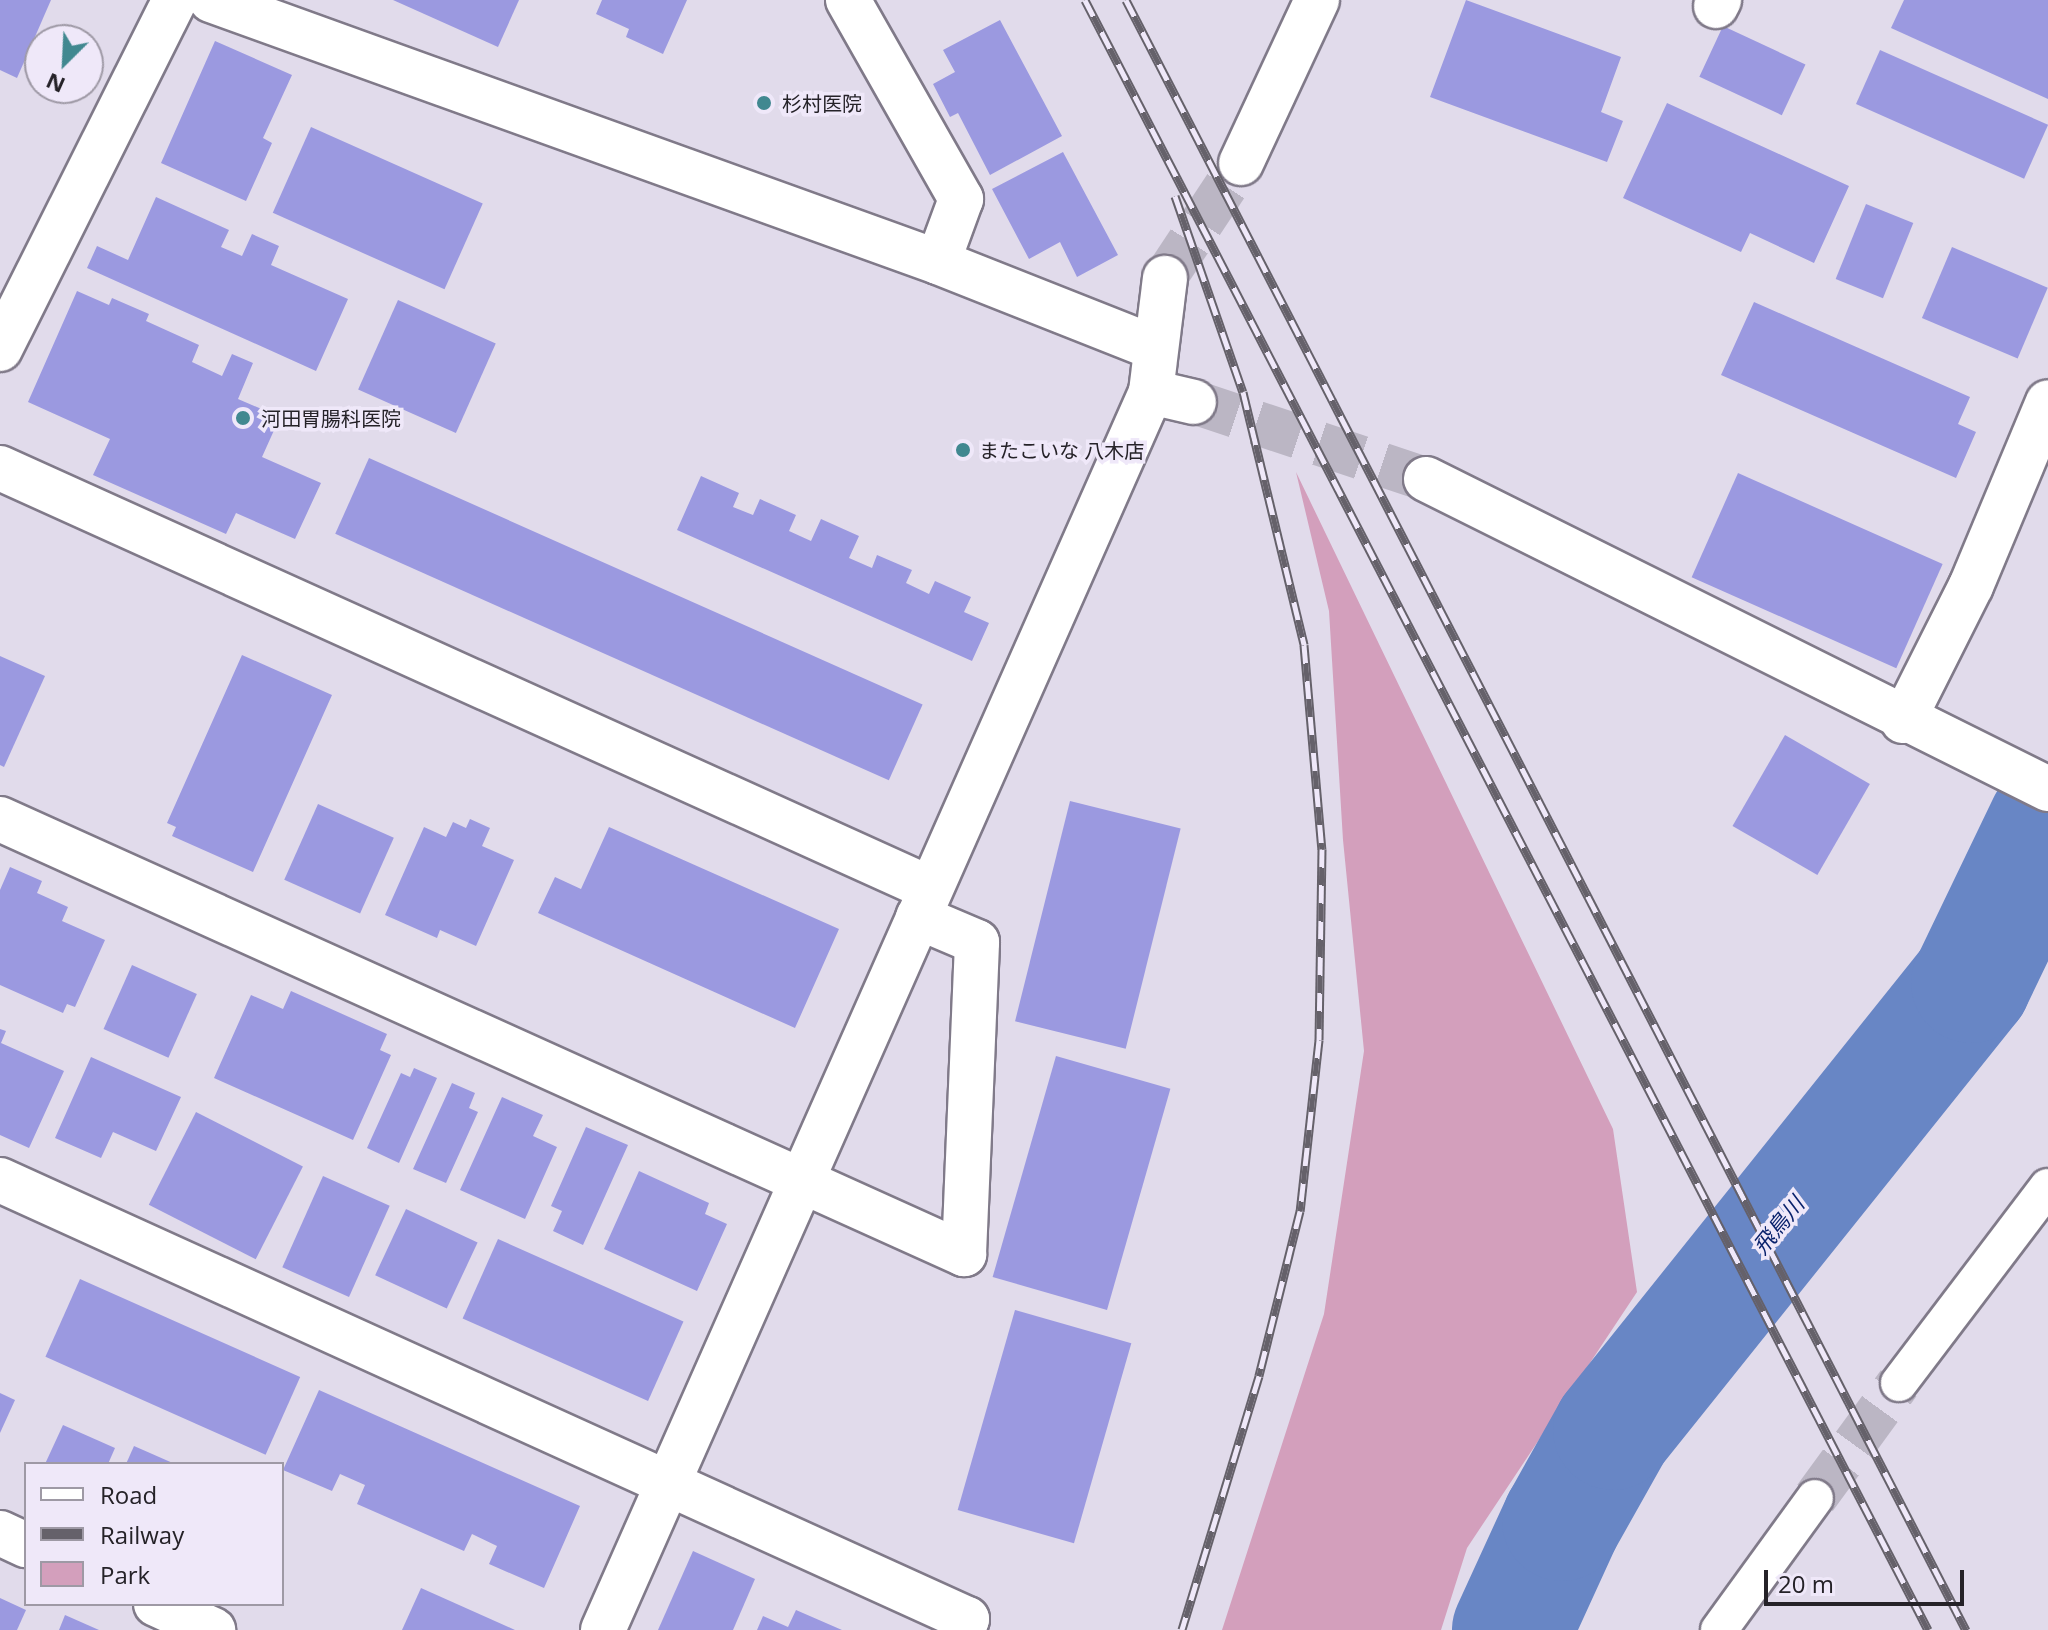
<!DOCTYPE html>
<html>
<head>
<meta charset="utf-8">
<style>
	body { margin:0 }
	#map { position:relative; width:2048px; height:1630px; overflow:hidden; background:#e1dbeb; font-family:"Open Sans","Noto Sans JP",sans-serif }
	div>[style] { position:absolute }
	.green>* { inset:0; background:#d39fbc }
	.river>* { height:120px; margin:-60px; padding:0 60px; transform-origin:60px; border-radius:60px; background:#6886c5 }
	.building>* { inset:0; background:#9b99e0; transform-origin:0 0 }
	.street-tunnel>* { height:44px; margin-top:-22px; transform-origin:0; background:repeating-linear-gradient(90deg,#bbb6c4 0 44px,transparent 0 66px) }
	.roads { filter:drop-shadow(2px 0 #807a89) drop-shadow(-2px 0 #807a89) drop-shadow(0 2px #807a89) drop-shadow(0 -2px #807a89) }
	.lane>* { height:36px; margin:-18px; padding:0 18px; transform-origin:18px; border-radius:18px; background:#fff }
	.street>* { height:44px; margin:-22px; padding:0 22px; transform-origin:22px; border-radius:22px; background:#fff }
	.rail>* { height:9px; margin-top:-4.5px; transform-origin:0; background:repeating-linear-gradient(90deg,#efe8f9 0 18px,#65616a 0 36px); box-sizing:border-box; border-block:2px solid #65616a }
	.dots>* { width:22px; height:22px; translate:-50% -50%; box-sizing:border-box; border:4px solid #efe8f9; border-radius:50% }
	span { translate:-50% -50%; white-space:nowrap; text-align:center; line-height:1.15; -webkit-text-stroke:7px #efe8f9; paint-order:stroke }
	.poi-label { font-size:20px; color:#252228 }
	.left { translate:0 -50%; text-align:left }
	.water-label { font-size:22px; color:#09226c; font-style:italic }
	.legend { position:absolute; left:24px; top:1462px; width:260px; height:144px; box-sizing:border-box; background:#efe8f9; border:2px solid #9e99a5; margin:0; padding:10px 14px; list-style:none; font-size:24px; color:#252228 }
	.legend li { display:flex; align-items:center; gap:16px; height:40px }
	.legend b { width:40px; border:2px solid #9e99a5 }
	.north { position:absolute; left:24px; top:24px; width:80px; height:80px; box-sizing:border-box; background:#efe8f9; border:2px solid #9e99a5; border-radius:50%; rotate:204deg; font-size:22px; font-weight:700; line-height:32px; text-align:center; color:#252228 }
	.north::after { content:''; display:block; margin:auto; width:28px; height:36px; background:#418890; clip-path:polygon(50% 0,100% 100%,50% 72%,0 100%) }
	.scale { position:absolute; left:1764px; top:1570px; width:200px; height:36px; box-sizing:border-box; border:4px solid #252228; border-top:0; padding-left:10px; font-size:24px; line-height:28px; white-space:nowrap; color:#252228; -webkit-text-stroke:6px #efe8f9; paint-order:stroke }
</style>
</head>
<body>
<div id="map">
	<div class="green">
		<i style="clip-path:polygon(1296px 472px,1613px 1129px,1637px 1292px,1467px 1548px,1441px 1630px,1222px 1630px,1324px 1314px,1364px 1051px,1343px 840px,1329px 611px)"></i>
	</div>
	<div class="river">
		<i style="left:1512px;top:1630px;width:120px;rotate:-65.4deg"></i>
		<i style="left:1562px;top:1521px;width:104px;rotate:-60.7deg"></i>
		<i style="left:1613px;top:1430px;width:573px;rotate:-51.31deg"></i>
		<i style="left:1971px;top:983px;width:178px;rotate:-64.3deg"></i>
	</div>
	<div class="building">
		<i style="clip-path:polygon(0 0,51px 0,17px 78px,0 70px)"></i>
		<i style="clip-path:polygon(393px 0,519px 0,498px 47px)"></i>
		<i style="clip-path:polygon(602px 0,687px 0,663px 54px,626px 37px,629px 29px,596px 14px)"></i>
		<i style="clip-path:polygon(1466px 0,1621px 57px,1601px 112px,1623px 121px,1607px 162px,1430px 97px)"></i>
		<i style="clip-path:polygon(1904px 0,2048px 0,2048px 99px,1891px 28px)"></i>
		<i style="clip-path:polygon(1000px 20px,1062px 136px,990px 175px,958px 113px,950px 117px,933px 84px,955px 72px,943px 50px)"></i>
		<i style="left:1723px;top:26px;width:91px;height:56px;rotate:25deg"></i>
		<i style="clip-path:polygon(215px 41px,292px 75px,263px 138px,272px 143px,246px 201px,161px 163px)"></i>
		<i style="left:1880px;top:50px;width:184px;height:59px;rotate:24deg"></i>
		<i style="clip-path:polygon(1667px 103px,1849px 186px,1814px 263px,1750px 233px,1741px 252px,1623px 198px)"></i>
		<i style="left:311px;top:127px;width:188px;height:94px;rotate:24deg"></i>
		<i style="clip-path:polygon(1063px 152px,1118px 255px,1077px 277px,1060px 242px,1029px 259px,992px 189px)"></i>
		<i style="clip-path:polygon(156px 197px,229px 230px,221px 247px,242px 256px,252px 234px,279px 246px,271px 265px,348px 299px,316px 371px,87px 268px,97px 246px,128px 260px)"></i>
		<i style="left:1866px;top:204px;width:51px;height:81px;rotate:22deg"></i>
		<i style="left:1952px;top:247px;width:104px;height:77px;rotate:23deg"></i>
		<i style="clip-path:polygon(77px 291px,109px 305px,112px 298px,149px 314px,146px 321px,199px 345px,192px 362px,222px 376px,232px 354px,253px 363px,238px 399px,280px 417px,262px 457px,321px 483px,295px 539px,236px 513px,226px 534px,93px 475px,110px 439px,28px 402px)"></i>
		<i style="left:398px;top:300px;width:107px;height:98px;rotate:24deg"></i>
		<i style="clip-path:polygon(1754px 302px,1970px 397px,1958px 424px,1976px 432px,1956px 478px,1721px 375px)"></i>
		<i style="left:369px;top:458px;width:606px;height:83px;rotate:24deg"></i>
		<i style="left:1738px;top:473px;width:224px;height:114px;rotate:24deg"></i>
		<i style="clip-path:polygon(701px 476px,739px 493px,733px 507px,753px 515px,760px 499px,796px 515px,789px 531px,811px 541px,821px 519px,859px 536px,849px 558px,872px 568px,877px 555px,912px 570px,906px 583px,929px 594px,935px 581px,971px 597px,964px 612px,989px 623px,972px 661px,677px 530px)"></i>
		<i style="clip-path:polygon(242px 655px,332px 695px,253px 872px,172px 836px,176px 827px,167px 823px)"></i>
		<i style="clip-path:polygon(0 656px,45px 676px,4px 767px,0 765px)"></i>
		<i style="left:1785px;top:735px;width:98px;height:105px;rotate:30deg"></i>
		<i style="left:1070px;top:801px;width:114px;height:227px;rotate:14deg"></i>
		<i style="left:318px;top:804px;width:83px;height:83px;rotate:24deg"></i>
		<i style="clip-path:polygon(470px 819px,490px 828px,482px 846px,514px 860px,476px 946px,440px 930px,437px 938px,385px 915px,424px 827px,446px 837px,453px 822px,466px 828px)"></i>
		<i style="clip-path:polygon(609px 827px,839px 929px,795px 1028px,538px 913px,555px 877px,581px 889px)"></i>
		<i style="clip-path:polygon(10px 867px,42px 881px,37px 893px,68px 907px,62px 921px,105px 940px,75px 1007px,67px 1004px,63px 1013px,0 985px,0 890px)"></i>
		<i style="left:132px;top:965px;width:71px;height:70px;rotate:24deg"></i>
		<i style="clip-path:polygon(291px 991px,387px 1034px,380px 1050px,391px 1055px,353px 1140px,214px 1078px,251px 995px,283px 1009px)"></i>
		<i style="clip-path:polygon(0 1029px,6px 1031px,1px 1043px,64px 1071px,29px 1148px,0 1135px)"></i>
		<i style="left:1056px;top:1056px;width:119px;height:230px;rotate:16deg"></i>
		<i style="clip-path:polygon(91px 1057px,181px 1097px,156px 1151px,113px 1132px,101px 1158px,55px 1138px)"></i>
		<i style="clip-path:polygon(414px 1068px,437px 1078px,399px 1163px,367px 1148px,401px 1073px,410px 1077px)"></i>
		<i style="clip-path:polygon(452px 1083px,475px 1093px,469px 1108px,478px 1112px,446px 1183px,413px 1169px)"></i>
		<i style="clip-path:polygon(502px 1097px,543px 1115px,533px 1136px,557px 1147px,525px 1219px,460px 1190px)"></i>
		<i style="left:196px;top:1112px;width:120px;height:104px;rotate:27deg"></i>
		<i style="clip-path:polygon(586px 1127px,628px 1145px,583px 1245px,553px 1231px,562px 1211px,551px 1206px)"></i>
		<i style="clip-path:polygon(639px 1171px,709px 1203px,705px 1214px,727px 1224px,697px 1291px,604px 1249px)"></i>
		<i style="left:323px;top:1176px;width:73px;height:100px;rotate:24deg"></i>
		<i style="left:406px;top:1209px;width:79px;height:73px;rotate:25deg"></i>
		<i style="left:498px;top:1239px;width:203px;height:87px;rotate:24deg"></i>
		<i style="left:80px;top:1279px;width:241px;height:85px;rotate:24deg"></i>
		<i style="left:1015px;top:1310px;width:121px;height:208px;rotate:16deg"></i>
		<i style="clip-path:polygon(319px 1390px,580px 1506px,544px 1588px,489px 1564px,497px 1546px,472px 1534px,464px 1551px,357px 1504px,365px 1485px,340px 1474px,332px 1491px,283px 1470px)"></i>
		<i style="clip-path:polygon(0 1393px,15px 1400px,0 1433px)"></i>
		<i style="clip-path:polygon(63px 1425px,115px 1448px,108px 1464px,45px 1464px)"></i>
		<i style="clip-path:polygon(134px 1446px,175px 1464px,126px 1464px)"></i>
		<i style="clip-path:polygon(693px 1551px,755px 1579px,733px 1630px,658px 1630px)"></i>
		<i style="clip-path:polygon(421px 1588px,515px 1630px,402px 1630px)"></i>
		<i style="clip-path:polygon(0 1598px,26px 1610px,17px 1630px,0 1630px)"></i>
		<i style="clip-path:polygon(796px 1610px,842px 1630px,757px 1630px,763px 1616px,788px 1627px)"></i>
		<i style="clip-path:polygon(65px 1615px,99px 1630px,59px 1630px)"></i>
	</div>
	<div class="street-tunnel">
		<i style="left:1165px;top:278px;width:138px;rotate:-56.5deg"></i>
		<i style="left:1194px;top:402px;width:244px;rotate:18.4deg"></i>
		<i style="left:1815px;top:1498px;width:142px;rotate:-53.9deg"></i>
	</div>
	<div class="roads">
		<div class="lane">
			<i style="left:1899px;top:1383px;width:246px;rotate:-52.8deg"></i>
			<i style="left:1719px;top:1630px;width:163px;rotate:-54deg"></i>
		</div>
		<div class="street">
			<i style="left:211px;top:0;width:773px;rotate:19.82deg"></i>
			<i style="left:938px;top:262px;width:231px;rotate:21.6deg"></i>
			<i style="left:848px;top:0;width:229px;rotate:60.4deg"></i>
			<i style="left:961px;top:199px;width:67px;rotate:110.1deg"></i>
			<i style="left:1716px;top:6px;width:7px;rotate:-63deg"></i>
			<i style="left:1241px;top:163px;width:180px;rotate:-65deg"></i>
			<i style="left:0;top:349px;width:390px;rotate:-63.4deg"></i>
			<i style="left:1151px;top:392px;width:44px;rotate:13.1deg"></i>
			<i style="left:0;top:468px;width:1020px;rotate:24.33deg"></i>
			<i style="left:1426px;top:479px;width:695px;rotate:26.49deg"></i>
			<i style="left:1903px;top:721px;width:151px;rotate:-63.3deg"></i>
			<i style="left:1971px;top:586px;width:199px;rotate:-67.3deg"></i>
			<i style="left:0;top:819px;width:1058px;rotate:24.29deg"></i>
			<i style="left:964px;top:1254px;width:312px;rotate:-87.6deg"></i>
			<i style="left:977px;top:942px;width:64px;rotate:-157deg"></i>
			<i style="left:0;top:1180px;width:1062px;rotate:24.42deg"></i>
			<i style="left:967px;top:1619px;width:12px;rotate:110deg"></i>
			<i style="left:0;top:1533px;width:29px;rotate:25deg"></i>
			<i style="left:156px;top:1604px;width:63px;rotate:24.5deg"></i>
			<i style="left:603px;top:1630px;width:1354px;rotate:-66.12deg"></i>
			<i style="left:1151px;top:392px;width:115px;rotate:-83deg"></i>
		</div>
	</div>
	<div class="rail">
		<i style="left:1085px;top:0;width:1835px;rotate:62.65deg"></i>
		<i style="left:1126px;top:0;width:1834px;rotate:62.74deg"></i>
		<i style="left:1175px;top:196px;width:207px;rotate:70.9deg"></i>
		<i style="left:1243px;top:392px;width:260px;rotate:76.4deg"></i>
		<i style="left:1304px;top:645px;width:205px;rotate:85deg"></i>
		<i style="left:1322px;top:849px;width:191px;rotate:90.9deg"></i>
		<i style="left:1319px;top:1040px;width:172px;rotate:96.3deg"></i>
		<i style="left:1300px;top:1211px;width:170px;rotate:104deg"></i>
		<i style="left:1259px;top:1376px;width:265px;rotate:106.9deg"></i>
	</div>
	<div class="dots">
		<i style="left:764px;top:103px;background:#418890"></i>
		<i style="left:243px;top:418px;background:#418890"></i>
		<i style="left:963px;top:450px;background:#418890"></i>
	</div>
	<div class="poi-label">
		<span class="left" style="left:782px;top:103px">杉村医院</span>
		<span class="left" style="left:261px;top:418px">河田胃腸科医院</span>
		<span class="left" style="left:979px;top:450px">またこいな 八木店</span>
	</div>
	<div class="water-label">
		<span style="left:1778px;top:1225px;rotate:-51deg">飛鳥川</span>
	</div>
	<ul class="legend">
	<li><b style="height:10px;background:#fff"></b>Road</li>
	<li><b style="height:10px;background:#65616a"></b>Railway</li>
	<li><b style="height:22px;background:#d39fbc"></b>Park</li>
	</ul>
	<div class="north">N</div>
	<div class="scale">20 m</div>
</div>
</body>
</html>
